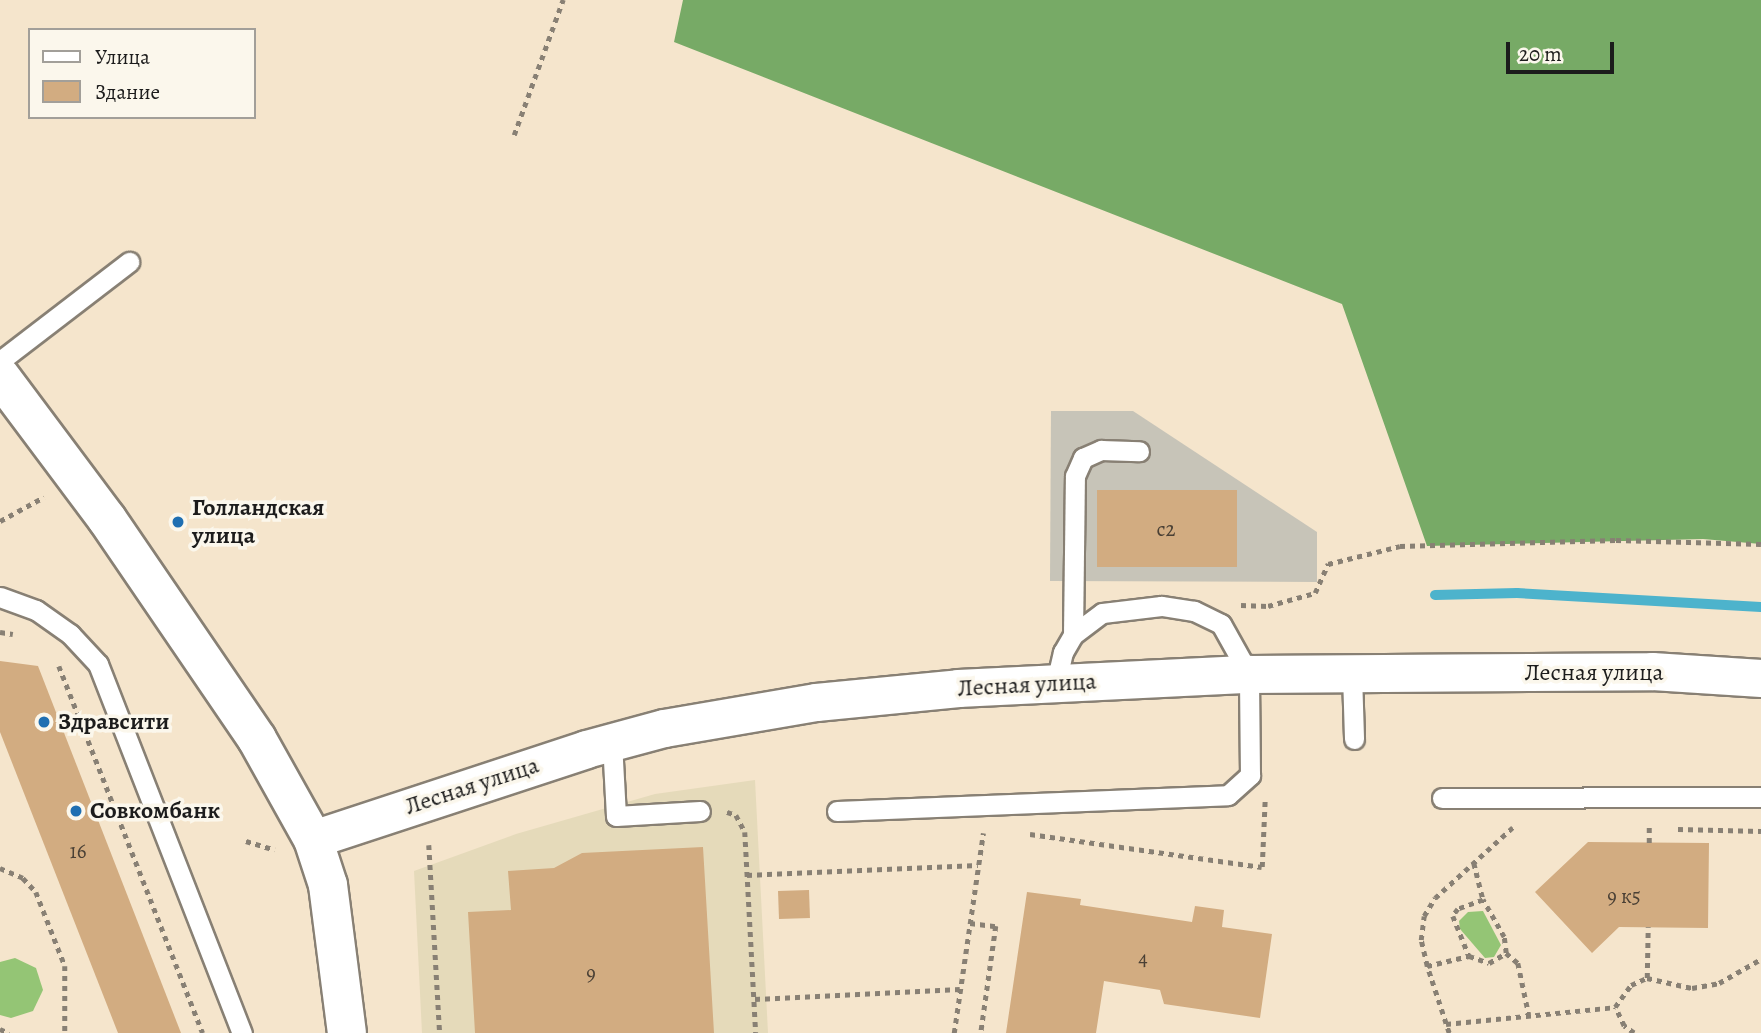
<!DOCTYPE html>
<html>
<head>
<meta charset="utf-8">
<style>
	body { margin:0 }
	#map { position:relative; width:1761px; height:1033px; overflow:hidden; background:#f5e5cc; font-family:Alegreya,serif }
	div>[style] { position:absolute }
	.built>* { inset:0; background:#e5daba }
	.industrial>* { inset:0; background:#c7c4b8 }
	.green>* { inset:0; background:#94c575 }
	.forest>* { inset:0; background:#7a6 }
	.stream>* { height:10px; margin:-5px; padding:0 5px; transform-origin:5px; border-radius:5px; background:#4db3cc }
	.building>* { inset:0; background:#d2ac81; transform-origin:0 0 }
	.path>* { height:4.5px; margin-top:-2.25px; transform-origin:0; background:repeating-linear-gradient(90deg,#888074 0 5px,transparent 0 10px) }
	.roads { filter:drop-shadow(2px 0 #888074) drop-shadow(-2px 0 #888074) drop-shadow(0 2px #888074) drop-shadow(0 -2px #888074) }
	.service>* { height:19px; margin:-9.5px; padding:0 9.5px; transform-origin:9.5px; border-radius:9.5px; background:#fff }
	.minor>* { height:37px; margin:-18.5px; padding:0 18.5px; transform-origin:18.5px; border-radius:18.5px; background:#fff }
	.tertiary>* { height:38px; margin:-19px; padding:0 19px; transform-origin:19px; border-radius:19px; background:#fff }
	.dots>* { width:19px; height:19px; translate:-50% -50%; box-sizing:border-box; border:4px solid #fbf7ec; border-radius:50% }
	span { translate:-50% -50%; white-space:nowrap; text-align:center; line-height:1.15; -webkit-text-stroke:7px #fbf7ec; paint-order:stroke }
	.number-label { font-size:21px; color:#4a4035 }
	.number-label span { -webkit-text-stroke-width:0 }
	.poi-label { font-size:24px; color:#1c1c1c; font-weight:700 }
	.left { translate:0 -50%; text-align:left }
	.street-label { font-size:24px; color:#1c1c1c }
	.legend { position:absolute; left:28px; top:28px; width:228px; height:91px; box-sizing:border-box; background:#fbf7ec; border:2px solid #a29f99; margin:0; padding:9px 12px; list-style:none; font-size:21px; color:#1c1c1c }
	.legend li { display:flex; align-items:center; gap:14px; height:35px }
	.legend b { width:35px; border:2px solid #a29f99 }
	.scale { position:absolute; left:1506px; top:42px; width:108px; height:32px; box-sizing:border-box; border:4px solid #1c1c1c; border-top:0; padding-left:9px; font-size:21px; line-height:24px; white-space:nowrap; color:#1c1c1c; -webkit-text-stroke:5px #fbf7ec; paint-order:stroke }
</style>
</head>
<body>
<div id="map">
	<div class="built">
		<i style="clip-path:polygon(755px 780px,768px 1033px,422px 1033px,414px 871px,516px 834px,655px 794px)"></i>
	</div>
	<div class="industrial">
		<i style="clip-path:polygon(1051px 411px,1133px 411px,1317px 532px,1317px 582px,1050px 581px)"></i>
	</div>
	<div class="green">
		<i style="clip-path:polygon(1483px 911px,1501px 945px,1494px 957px,1485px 958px,1460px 929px,1459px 921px,1468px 912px)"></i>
		<i style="clip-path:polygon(15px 958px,36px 968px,43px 990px,33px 1011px,11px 1018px,0 1015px,0 962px)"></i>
	</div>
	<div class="forest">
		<i style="clip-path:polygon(683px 0,1761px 0,1761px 544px,1703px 539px,1427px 546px,1342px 304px,674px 42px)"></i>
	</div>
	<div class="stream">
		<i style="left:1435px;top:595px;width:82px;rotate:-1.4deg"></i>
		<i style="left:1517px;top:593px;width:244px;rotate:3.3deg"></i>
	</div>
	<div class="building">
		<i style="left:1097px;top:490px;width:140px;height:77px"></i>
		<i style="clip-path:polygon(0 661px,38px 666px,181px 1033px,118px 1033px,0 732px)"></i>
		<i style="clip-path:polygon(1588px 842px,1709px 843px,1708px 928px,1619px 927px,1592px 953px,1535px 892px)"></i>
		<i style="clip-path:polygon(703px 847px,714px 1033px,475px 1033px,468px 912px,511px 910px,508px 871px,554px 868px,582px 853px)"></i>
		<i style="left:809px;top:890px;width:28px;height:31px;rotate:88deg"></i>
		<i style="clip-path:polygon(1027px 892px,1081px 899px,1080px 905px,1192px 922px,1195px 906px,1224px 910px,1222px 927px,1272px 934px,1260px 1018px,1164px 1004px,1160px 990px,1104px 981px,1096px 1033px,1006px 1033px)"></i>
	</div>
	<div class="path">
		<i style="left:514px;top:135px;width:144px;rotate:-70.1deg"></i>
		<i style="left:0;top:521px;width:50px;rotate:-28.6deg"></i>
		<i style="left:1241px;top:605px;width:27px;rotate:2deg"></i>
		<i style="left:1268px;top:606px;width:49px;rotate:-15.5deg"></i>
		<i style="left:1315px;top:593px;width:32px;rotate:-66deg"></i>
		<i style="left:1328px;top:564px;width:74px;rotate:-14deg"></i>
		<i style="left:1400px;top:546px;width:216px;rotate:-1.6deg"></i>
		<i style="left:1616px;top:540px;width:145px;rotate:1.6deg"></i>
		<i style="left:0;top:632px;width:13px;rotate:9deg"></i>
		<i style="left:59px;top:666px;width:394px;rotate:68.6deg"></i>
		<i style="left:727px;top:812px;width:9px;rotate:18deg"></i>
		<i style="left:736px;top:815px;width:19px;rotate:62deg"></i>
		<i style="left:745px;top:832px;width:201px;rotate:86.9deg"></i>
		<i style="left:1678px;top:829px;width:83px;rotate:1.4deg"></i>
		<i style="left:1030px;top:834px;width:234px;rotate:8.1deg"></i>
		<i style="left:1262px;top:867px;width:68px;rotate:-87.5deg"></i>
		<i style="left:246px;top:841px;width:30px;rotate:17deg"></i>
		<i style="left:1649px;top:843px;width:20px;rotate:-90deg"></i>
		<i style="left:429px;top:845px;width:188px;rotate:86.7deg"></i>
		<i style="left:1474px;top:863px;width:38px;rotate:76deg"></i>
		<i style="left:0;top:868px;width:25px;rotate:23deg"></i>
		<i style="left:23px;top:878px;width:19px;rotate:47deg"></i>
		<i style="left:36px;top:892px;width:79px;rotate:68.6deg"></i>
		<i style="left:65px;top:966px;width:67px;rotate:90deg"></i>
		<i style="left:747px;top:875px;width:231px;rotate:-2.5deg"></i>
		<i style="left:970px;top:923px;width:26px;rotate:7deg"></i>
		<i style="left:996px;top:926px;width:108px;rotate:98deg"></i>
		<i style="left:1506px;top:953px;width:16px;rotate:40deg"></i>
		<i style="left:1518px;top:963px;width:53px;rotate:78.1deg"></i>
		<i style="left:1427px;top:966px;width:43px;rotate:-13.4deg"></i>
		<i style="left:1469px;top:956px;width:21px;rotate:19deg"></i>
		<i style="left:1489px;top:963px;width:20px;rotate:-30deg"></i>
		<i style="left:1506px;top:953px;width:16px;rotate:-97deg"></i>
		<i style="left:1504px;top:937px;width:43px;rotate:-119.6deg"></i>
		<i style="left:1483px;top:900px;width:27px;rotate:160deg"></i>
		<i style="left:1458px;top:909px;width:9px;rotate:126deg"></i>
		<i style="left:1453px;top:916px;width:43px;rotate:68.2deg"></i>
		<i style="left:1647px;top:978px;width:51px;rotate:-88.9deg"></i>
		<i style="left:755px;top:999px;width:205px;rotate:-2.8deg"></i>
		<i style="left:1446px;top:1024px;width:170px;rotate:-5.7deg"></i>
		<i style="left:0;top:1029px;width:10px;rotate:24deg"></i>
		<i style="left:954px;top:1033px;width:202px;rotate:-81.7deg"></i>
		<i style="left:1449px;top:1033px;width:71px;rotate:-108.2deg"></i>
		<i style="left:1427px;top:966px;width:27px;rotate:-103deg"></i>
		<i style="left:1421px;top:940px;width:24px;rotate:-83deg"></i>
		<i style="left:1424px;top:916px;width:21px;rotate:-59deg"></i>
		<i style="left:1435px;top:898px;width:105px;rotate:-42.3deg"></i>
		<i style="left:1634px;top:1033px;width:12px;rotate:-145deg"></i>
		<i style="left:1624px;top:1026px;width:21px;rotate:-115deg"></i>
		<i style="left:1615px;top:1007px;width:27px;rotate:-54deg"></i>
		<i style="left:1631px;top:985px;width:17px;rotate:-24deg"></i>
		<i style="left:1647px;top:978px;width:46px;rotate:12.5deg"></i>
		<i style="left:1692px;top:988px;width:27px;rotate:-10deg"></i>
		<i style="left:1719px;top:983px;width:48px;rotate:-29.7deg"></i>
	</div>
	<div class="roads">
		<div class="service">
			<i style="left:0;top:361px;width:163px;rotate:-37.5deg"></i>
			<i style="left:0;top:597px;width:38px;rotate:20deg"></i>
			<i style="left:36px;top:610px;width:42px;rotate:35.2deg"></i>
			<i style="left:70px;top:634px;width:41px;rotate:47deg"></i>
			<i style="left:98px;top:664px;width:396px;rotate:68.7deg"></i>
			<i style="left:1073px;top:635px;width:159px;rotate:-89.3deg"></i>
			<i style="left:1075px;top:476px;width:20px;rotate:-66deg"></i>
			<i style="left:1083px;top:458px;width:20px;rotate:-24deg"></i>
			<i style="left:1101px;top:450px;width:38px;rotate:2deg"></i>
			<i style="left:1352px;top:674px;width:65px;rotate:88.2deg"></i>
			<i style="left:612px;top:742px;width:74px;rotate:86.9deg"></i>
			<i style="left:616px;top:816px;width:84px;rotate:-3.4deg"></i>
			<i style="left:1442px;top:798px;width:319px;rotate:-0.2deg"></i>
			<i style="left:837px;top:811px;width:391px;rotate:-2.3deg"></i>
			<i style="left:1228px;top:795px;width:30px;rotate:-42deg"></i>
			<i style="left:1250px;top:775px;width:101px;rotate:-90.6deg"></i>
			<i style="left:1249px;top:674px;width:57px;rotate:-119.2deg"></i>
			<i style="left:1221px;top:624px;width:30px;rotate:-154deg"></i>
			<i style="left:1194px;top:611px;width:33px;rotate:-171deg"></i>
			<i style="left:1161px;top:606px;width:59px;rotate:173.2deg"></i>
			<i style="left:1102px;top:613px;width:36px;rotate:143deg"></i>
			<i style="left:1073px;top:635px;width:20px;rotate:120deg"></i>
			<i style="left:1063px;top:652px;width:32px;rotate:103deg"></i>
		</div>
		<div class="minor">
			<i style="left:313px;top:839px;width:287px;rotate:-18.2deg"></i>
			<i style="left:586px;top:749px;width:81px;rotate:-15.1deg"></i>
			<i style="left:664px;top:728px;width:154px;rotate:-9.7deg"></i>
			<i style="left:816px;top:702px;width:143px;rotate:-5.6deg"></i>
			<i style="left:958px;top:688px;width:291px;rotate:-2.8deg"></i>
			<i style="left:1249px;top:674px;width:403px;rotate:-0.4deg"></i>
			<i style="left:1652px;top:671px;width:109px;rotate:3.7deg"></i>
		</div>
		<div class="tertiary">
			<i style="left:0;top:376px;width:179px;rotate:53.2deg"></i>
			<i style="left:107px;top:519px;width:266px;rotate:55.7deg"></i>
			<i style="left:257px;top:739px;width:115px;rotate:60.8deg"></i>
			<i style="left:313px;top:839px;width:48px;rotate:71.9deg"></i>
			<i style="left:328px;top:885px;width:149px;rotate:82.7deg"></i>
		</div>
	</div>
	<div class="dots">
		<i style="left:178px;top:522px;background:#1f6fb2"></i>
		<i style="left:44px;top:722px;background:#1f6fb2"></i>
		<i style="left:76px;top:811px;background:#1f6fb2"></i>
	</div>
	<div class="number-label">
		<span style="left:1166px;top:529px">с2</span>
		<span style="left:78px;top:851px">16</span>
		<span style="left:1624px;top:896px">9 к5</span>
		<span style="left:1143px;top:958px">4</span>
		<span style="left:591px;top:973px">9</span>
	</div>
	<div class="poi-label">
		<span class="left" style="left:192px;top:522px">Голландская<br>улица</span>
		<span class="left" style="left:58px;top:722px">Здравсити</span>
		<span class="left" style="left:90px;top:811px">Совкомбанк</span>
	</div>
	<div class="street-label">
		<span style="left:1594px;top:673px">Лесная улица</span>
		<span style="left:1027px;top:685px;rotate:-3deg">Лесная улица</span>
		<span style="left:472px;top:786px;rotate:-18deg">Лесная улица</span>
	</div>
	<ul class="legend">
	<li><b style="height:9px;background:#fff"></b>Улица</li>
	<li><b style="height:19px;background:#d2ac81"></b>Здание</li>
	</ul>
	<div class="scale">20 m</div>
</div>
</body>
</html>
